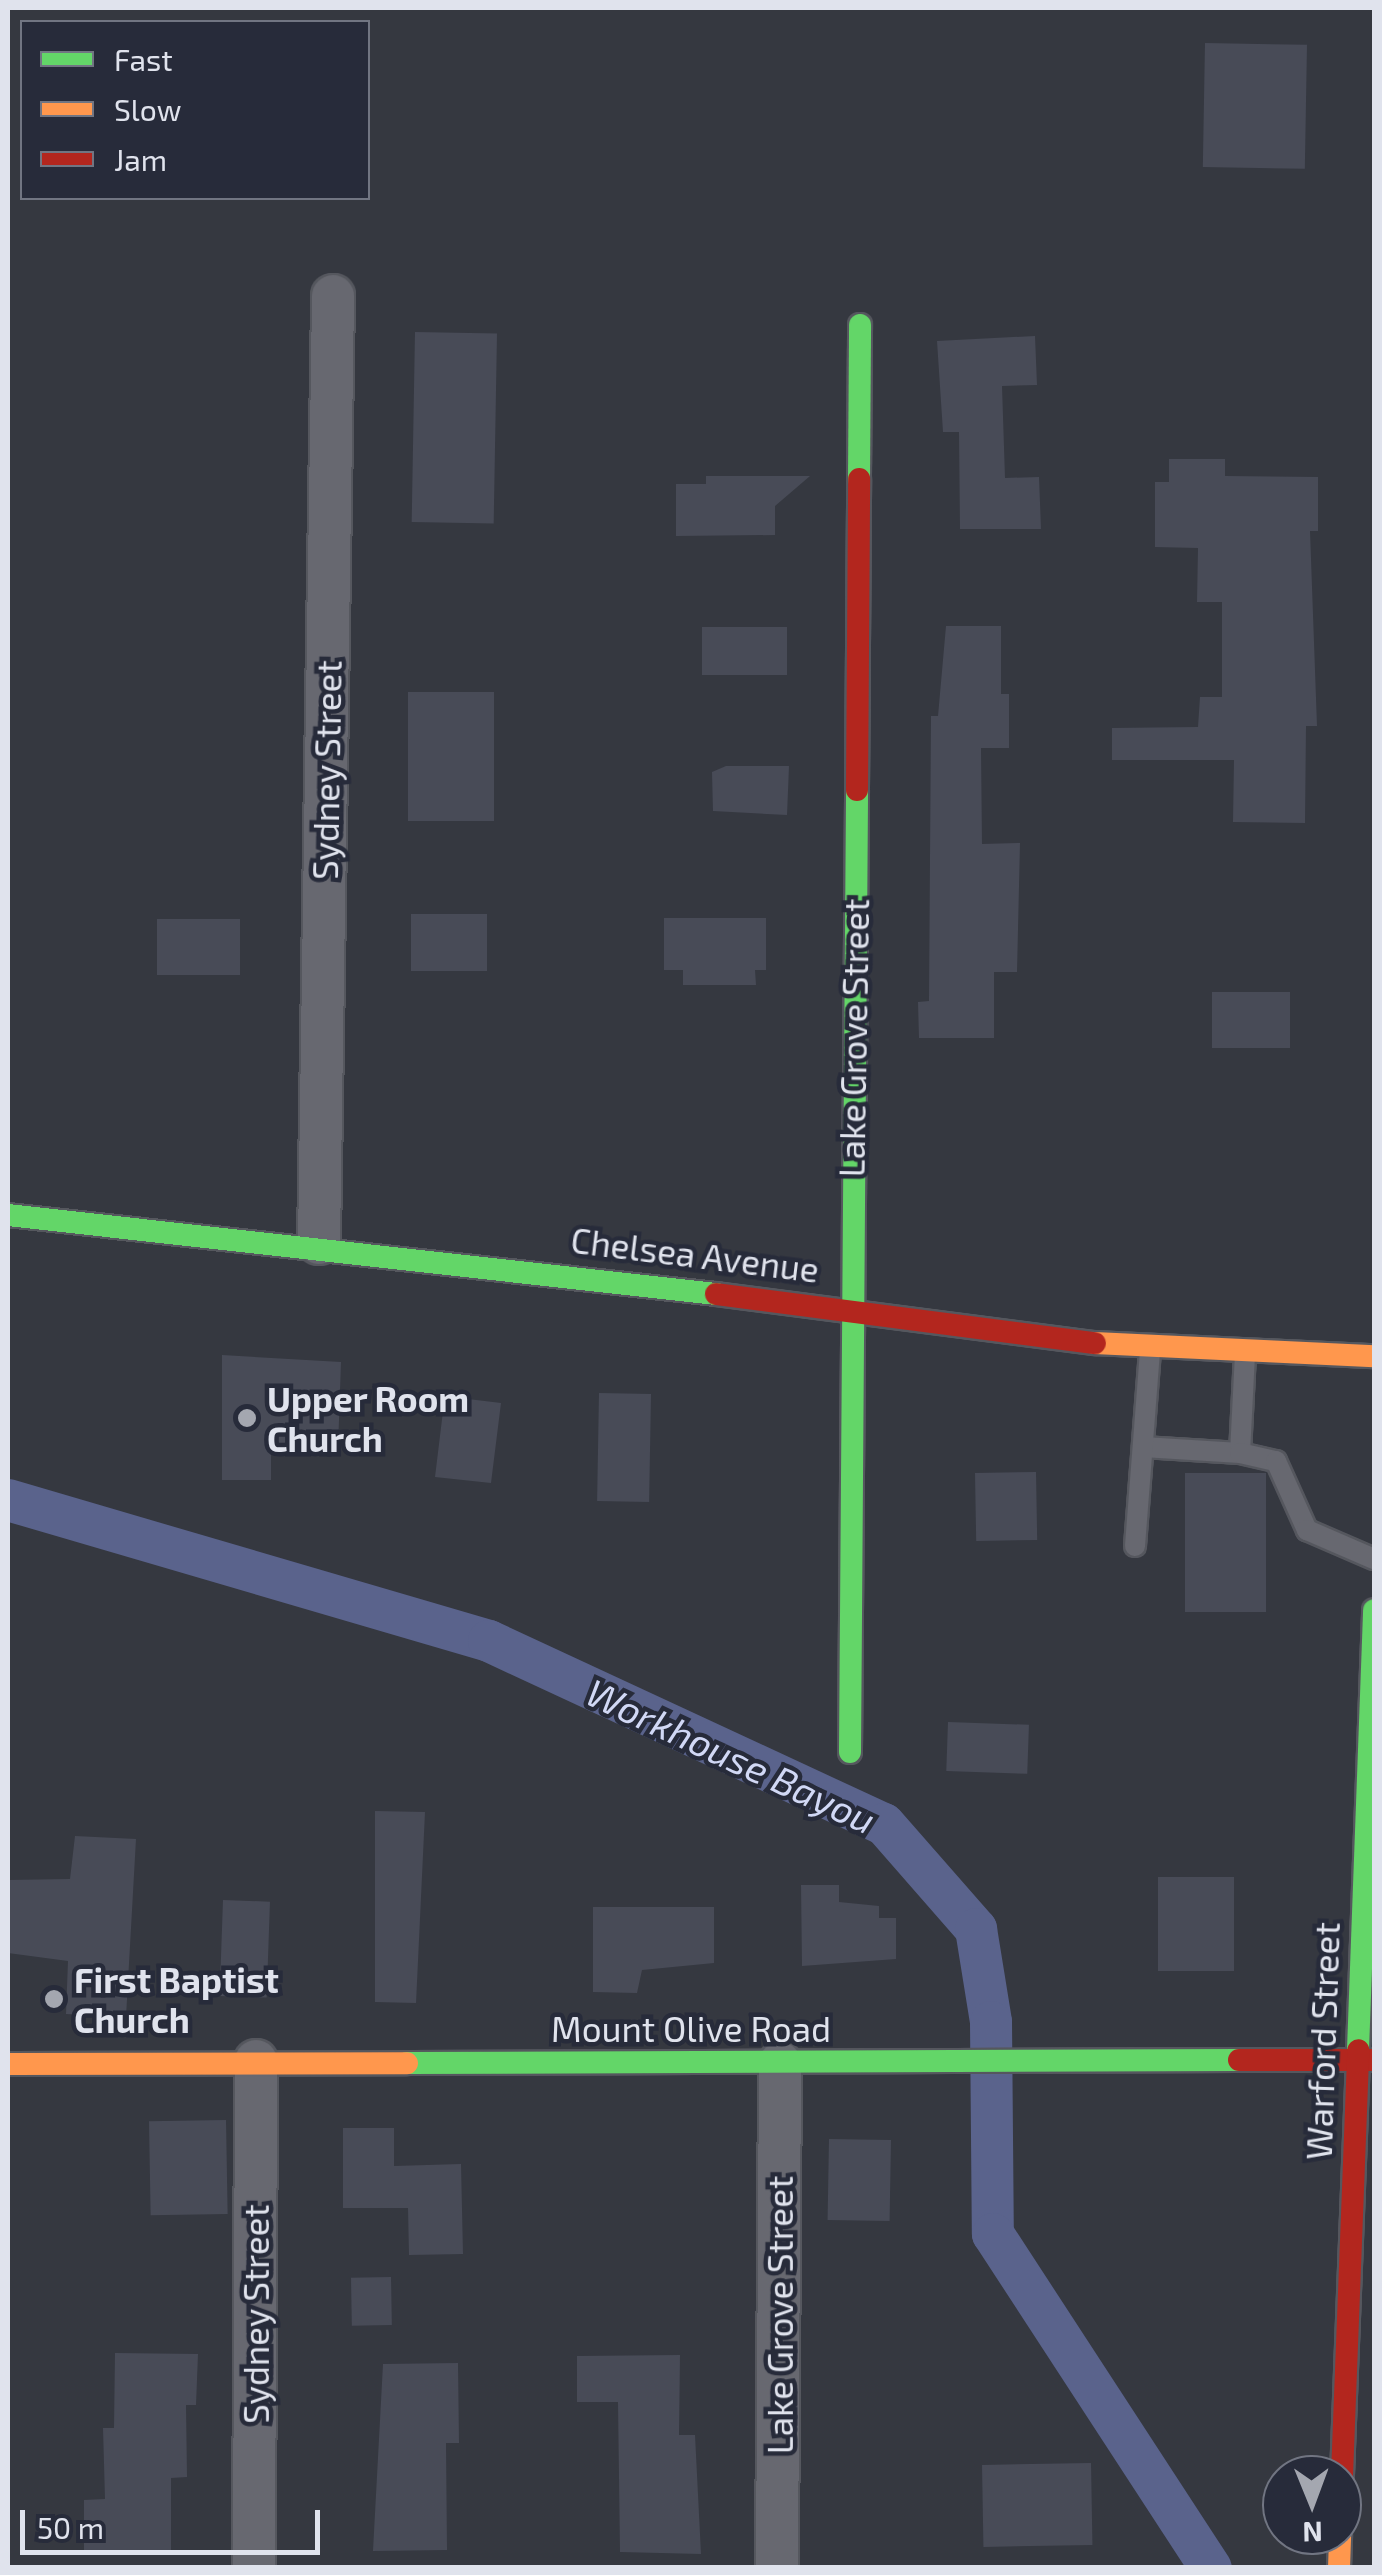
<!DOCTYPE html>
<html>
<head>
<meta charset="utf-8">
<style>
	body { margin:0 }
	#map { position:relative; width:1382px; height:2575px; overflow:hidden; background:#353840; font-family:"Exo 2",sans-serif }
	div>[style] { position:absolute }
	.canal>* { height:42px; margin:-21px; padding:0 21px; transform-origin:21px; border-radius:21px; background:#5a638c }
	.building>* { inset:0; background:#484b57; transform-origin:0 0 }
	.roads { filter:drop-shadow(2px 0 #55575e) drop-shadow(-2px 0 #55575e) drop-shadow(0 2px #55575e) drop-shadow(0 -2px #55575e) }
	.lane>* { height:20px; margin:-10px; padding:0 10px; transform-origin:10px; border-radius:10px; background:#676870 }
	.street>* { height:42px; margin:-21px; padding:0 21px; transform-origin:21px; border-radius:21px; background:#676870 }
	.fast>* { height:22px; margin:-11px; padding:0 11px; transform-origin:11px; border-radius:11px; background:#63d668 }
	.slow>* { height:22px; margin:-11px; padding:0 11px; transform-origin:11px; border-radius:11px; background:#ff974d }
	.jam>* { height:22px; margin:-11px; padding:0 11px; transform-origin:11px; border-radius:11px; background:#b3261e }
	.dots>* { width:28px; height:28px; translate:-50% -50%; box-sizing:border-box; border:5px solid #272b3a; border-radius:50% }
	span { translate:-50% -50%; white-space:nowrap; text-align:center; line-height:1.15; -webkit-text-stroke:9px #272b3a; paint-order:stroke }
	.street-label { font-size:35px; color:#e0e3ed }
	.poi-label { font-size:35px; color:#e0e3ed; font-weight:700 }
	.left { translate:0 -50%; text-align:left }
	.water-label { font-size:38px; color:#d1d8f5; font-style:italic }
	.frame { position:absolute; inset:0; border:10px solid #e0e3ed; pointer-events:none }
	.legend { position:absolute; left:20px; top:20px; width:350px; height:180px; box-sizing:border-box; background:#272b3a; border:2px solid #717582; margin:0; padding:12px 18px; list-style:none; font-size:30px; color:#e0e3ed }
	.legend li { display:flex; align-items:center; gap:20px; height:50px }
	.legend b { width:50px; border:2px solid #717582 }
	.north { position:absolute; left:1262px; top:2455px; width:100px; height:100px; box-sizing:border-box; background:#272b3a; border:2px solid #717582; border-radius:50%; rotate:179deg; font-size:28px; font-weight:700; line-height:40px; text-align:center; color:#e0e3ed }
	.north::after { content:''; display:block; margin:auto; width:35px; height:45px; background:#a4a7b0; clip-path:polygon(50% 0,100% 100%,50% 72%,0 100%) }
	.scale { position:absolute; left:20px; top:2510px; width:300px; height:45px; box-sizing:border-box; border:5px solid #e0e3ed; border-top:0; padding-left:12px; font-size:30px; line-height:35px; white-space:nowrap; color:#e0e3ed; -webkit-text-stroke:8px #272b3a; paint-order:stroke }
</style>
</head>
<body>
<div id="map">
	<div class="canal">
		<i style="left:8px;top:1500px;width:501px;rotate:16.34deg"></i>
		<i style="left:489px;top:1641px;width:435px;rotate:24.9deg"></i>
		<i style="left:884px;top:1824px;width:140px;rotate:48.8deg"></i>
		<i style="left:976px;top:1929px;width:94px;rotate:80.8deg"></i>
		<i style="left:991px;top:2022px;width:212px;rotate:89.5deg"></i>
		<i style="left:993px;top:2234px;width:399px;rotate:56.9deg"></i>
	</div>
	<div class="building">
		<i style="left:1205px;top:43px;width:102px;height:124px;rotate:1deg"></i>
		<i style="left:415px;top:332px;width:82px;height:190px;rotate:1deg"></i>
		<i style="clip-path:polygon(1035px 336px,1037px 385px,1002px 386px,1005px 478px,1039px 477px,1041px 529px,960px 529px,959px 432px,943px 432px,937px 341px)"></i>
		<i style="clip-path:polygon(1169px 459px,1225px 459px,1225px 476px,1318px 477px,1318px 531px,1310px 531px,1317px 726px,1306px 726px,1305px 823px,1233px 822px,1234px 760px,1112px 760px,1112px 728px,1198px 727px,1200px 697px,1222px 697px,1222px 602px,1197px 602px,1198px 548px,1155px 547px,1155px 482px,1169px 482px)"></i>
		<i style="clip-path:polygon(706px 476px,810px 476px,775px 506px,775px 535px,676px 536px,676px 484px,706px 484px)"></i>
		<i style="clip-path:polygon(946px 626px,1001px 626px,1001px 694px,1009px 694px,1009px 748px,981px 748px,982px 844px,1020px 843px,1017px 972px,994px 972px,994px 1038px,919px 1038px,918px 1002px,929px 1001px,931px 716px,938px 716px)"></i>
		<i style="left:702px;top:627px;width:85px;height:48px"></i>
		<i style="left:408px;top:692px;width:86px;height:129px"></i>
		<i style="clip-path:polygon(726px 766px,789px 766px,787px 815px,713px 811px,712px 772px)"></i>
		<i style="left:411px;top:914px;width:76px;height:57px"></i>
		<i style="clip-path:polygon(664px 918px,766px 918px,766px 970px,755px 970px,756px 985px,683px 985px,683px 970px,664px 970px)"></i>
		<i style="left:240px;top:919px;width:56px;height:83px;rotate:90deg"></i>
		<i style="left:1212px;top:992px;width:78px;height:56px"></i>
		<i style="clip-path:polygon(222px 1355px,341px 1362px,338px 1449px,271px 1447px,271px 1480px,222px 1480px)"></i>
		<i style="left:599px;top:1393px;width:52px;height:108px;rotate:1deg"></i>
		<i style="clip-path:polygon(468px 1399px,501px 1403px,491px 1483px,435px 1477px,444px 1403px,467px 1406px)"></i>
		<i style="left:1036px;top:1472px;width:68px;height:61px;rotate:89deg"></i>
		<i style="left:1185px;top:1473px;width:81px;height:139px"></i>
		<i style="left:948px;top:1722px;width:81px;height:49px;rotate:2deg"></i>
		<i style="clip-path:polygon(375px 1811px,425px 1812px,416px 2003px,375px 2002px)"></i>
		<i style="clip-path:polygon(75px 1836px,136px 1839px,126px 2017px,66px 2014px,68px 1961px,8px 1953px,8px 1880px,70px 1879px)"></i>
		<i style="left:1158px;top:1877px;width:76px;height:94px"></i>
		<i style="clip-path:polygon(801px 1885px,839px 1885px,839px 1902px,879px 1906px,879px 1918px,896px 1918px,896px 1959px,802px 1966px)"></i>
		<i style="left:223px;top:1900px;width:47px;height:96px;rotate:2deg"></i>
		<i style="clip-path:polygon(593px 1907px,714px 1907px,714px 1963px,642px 1970px,637px 1993px,593px 1992px)"></i>
		<i style="left:226px;top:2120px;width:94px;height:77px;rotate:89deg"></i>
		<i style="clip-path:polygon(343px 2128px,394px 2128px,394px 2166px,461px 2164px,463px 2254px,409px 2255px,408px 2208px,343px 2208px)"></i>
		<i style="left:829px;top:2139px;width:62px;height:81px;rotate:1deg"></i>
		<i style="left:391px;top:2277px;width:48px;height:40px;rotate:89deg"></i>
		<i style="clip-path:polygon(115px 2353px,198px 2354px,196px 2405px,186px 2405px,187px 2477px,171px 2478px,171px 2551px,84px 2552px,84px 2500px,105px 2499px,103px 2428px,114px 2428px)"></i>
		<i style="clip-path:polygon(680px 2355px,679px 2435px,695px 2435px,701px 2554px,620px 2552px,618px 2402px,577px 2402px,577px 2356px)"></i>
		<i style="clip-path:polygon(458px 2363px,459px 2443px,446px 2443px,447px 2550px,373px 2551px,383px 2364px)"></i>
		<i style="left:1091px;top:2463px;width:82px;height:109px;rotate:89deg"></i>
	</div>
	<div class="roads">
		<div class="lane">
			<i style="left:1143px;top:1447px;width:97px;rotate:3.5deg"></i>
			<i style="left:1240px;top:1453px;width:99px;rotate:-87.1deg"></i>
			<i style="left:1240px;top:1453px;width:37px;rotate:13deg"></i>
			<i style="left:1276px;top:1461px;width:76px;rotate:65.8deg"></i>
			<i style="left:1307px;top:1530px;width:73px;rotate:23.4deg"></i>
			<i style="left:1135px;top:1546px;width:197px;rotate:-85.6deg"></i>
		</div>
		<div class="street">
			<i style="left:319px;top:1243px;width:947px;rotate:-89.15deg"></i>
			<i style="left:254px;top:2568px;width:507px;rotate:-89.77deg"></i>
			<i style="left:777px;top:2568px;width:505px;rotate:-89.66deg"></i>
		</div>
		<div class="fast">
			<i style="left:859px;top:479px;width:154px;rotate:-89.6deg"></i>
			<i style="left:8px;top:1215px;width:712px;rotate:6.37deg"></i>
			<i style="left:850px;top:1752px;width:962px;rotate:-89.58deg"></i>
			<i style="left:1358px;top:2050px;width:440px;rotate:-87.9deg"></i>
			<i style="left:407px;top:2063px;width:832px;rotate:-0.21deg"></i>
		</div>
		<div class="slow">
			<i style="left:1095px;top:1343px;width:279px;rotate:2.7deg"></i>
			<i style="left:8px;top:2064px;width:399px;rotate:-0.1deg"></i>
			<i style="left:1339px;top:2568px;width:33px;rotate:-88deg"></i>
		</div>
		<div class="jam">
			<i style="left:857px;top:790px;width:311px;rotate:-89.6deg"></i>
			<i style="left:716px;top:1294px;width:382px;rotate:7.4deg"></i>
			<i style="left:1239px;top:2060px;width:135px"></i>
			<i style="left:1342px;top:2475px;width:425px;rotate:-87.8deg"></i>
		</div>
	</div>
	<div class="dots">
		<i style="left:247px;top:1418px;background:#a4a7b0"></i>
		<i style="left:54px;top:1999px;background:#a4a7b0"></i>
	</div>
	<div class="street-label">
		<span style="left:326px;top:770px;rotate:-89deg">Sydney Street</span>
		<span style="left:853px;top:1038px;rotate:-89deg">Lake Grove Street</span>
		<span style="left:695px;top:1254px;rotate:7deg">Chelsea Avenue</span>
		<span style="left:691px;top:2028px">Mount Olive Road</span>
		<span style="left:1322px;top:2041px;rotate:-88deg">Warford Street</span>
		<span style="left:255px;top:2314px;rotate:-90deg">Sydney Street</span>
		<span style="left:779px;top:2315px;rotate:-90deg">Lake Grove Street</span>
	</div>
	<div class="poi-label">
		<span class="left" style="left:267px;top:1418px">Upper Room<br>Church</span>
		<span class="left" style="left:74px;top:1999px">First Baptist<br>Church</span>
	</div>
	<div class="water-label">
		<span style="left:731px;top:1756px;rotate:25deg">Workhouse Bayou</span>
	</div>
	<div class="frame"></div>
	<ul class="legend">
	<li><b style="height:12px;background:#63d668"></b>Fast</li>
	<li><b style="height:12px;background:#ff974d"></b>Slow</li>
	<li><b style="height:12px;background:#b3261e"></b>Jam</li>
	</ul>
	<div class="north">N</div>
	<div class="scale">50 m</div>
</div>
</body>
</html>
